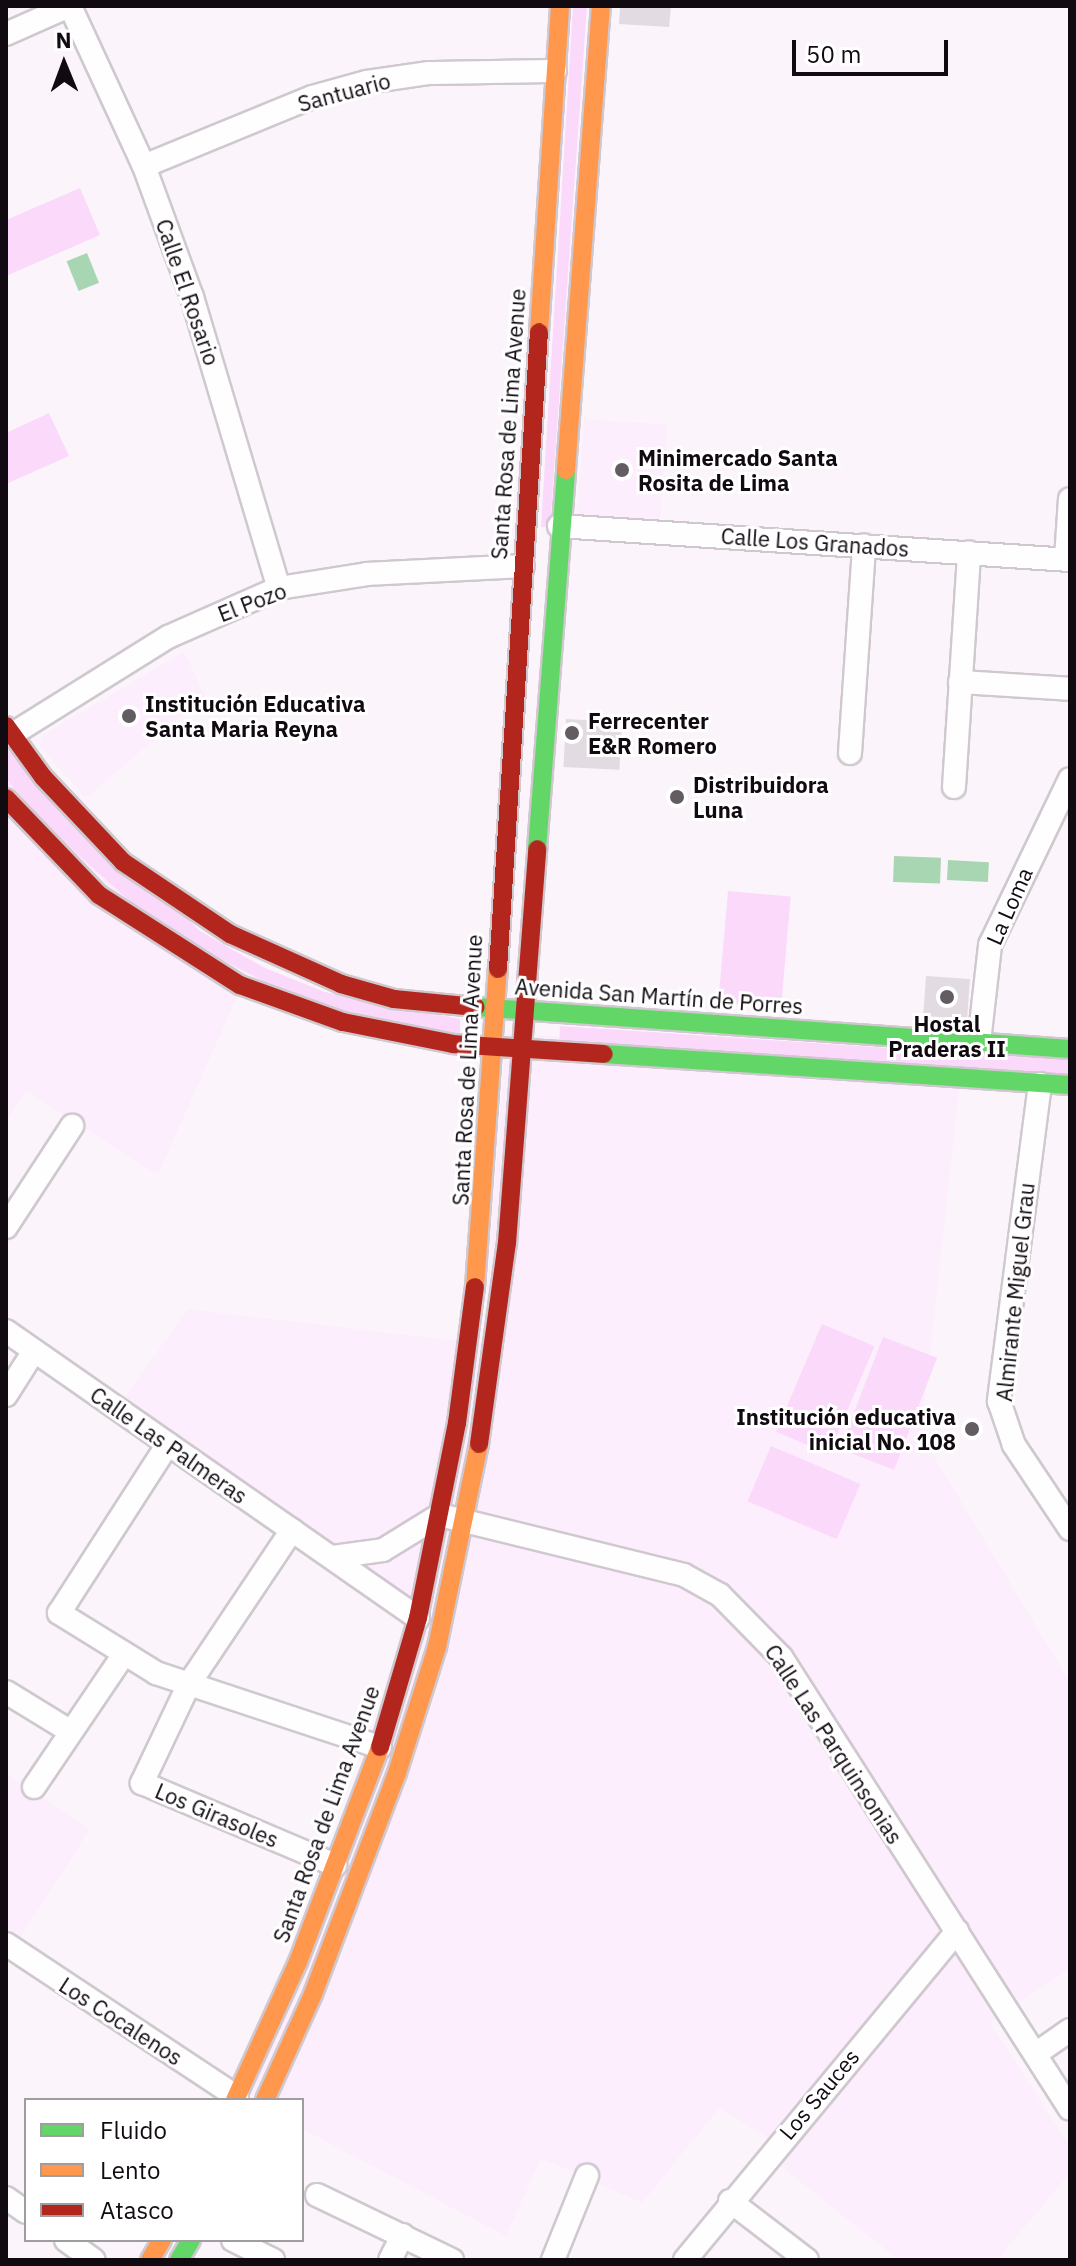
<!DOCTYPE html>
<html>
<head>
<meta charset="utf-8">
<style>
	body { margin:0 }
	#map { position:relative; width:1076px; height:2266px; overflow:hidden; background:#fbf5fb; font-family:"IBM Plex Sans",sans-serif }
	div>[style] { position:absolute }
	.built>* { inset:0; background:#fceefc; transform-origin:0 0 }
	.green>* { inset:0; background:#fbd9fb; transform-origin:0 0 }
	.water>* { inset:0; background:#a9d6b2; transform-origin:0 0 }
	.building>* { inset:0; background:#e2dbe2; transform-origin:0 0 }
	.roads { filter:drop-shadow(2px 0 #d0c8cf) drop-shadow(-2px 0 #d0c8cf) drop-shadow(0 2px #d0c8cf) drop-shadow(0 -2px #d0c8cf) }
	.street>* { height:22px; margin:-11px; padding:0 11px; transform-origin:11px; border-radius:11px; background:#fefefe }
	.fast>* { height:18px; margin:-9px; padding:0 9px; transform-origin:9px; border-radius:9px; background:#63d668 }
	.slow>* { height:18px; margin:-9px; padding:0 9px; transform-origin:9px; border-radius:9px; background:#ff974d }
	.jam>* { height:18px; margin:-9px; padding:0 9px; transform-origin:9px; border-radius:9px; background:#b3261e }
	.dots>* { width:22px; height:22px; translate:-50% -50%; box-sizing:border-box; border:4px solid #fff; border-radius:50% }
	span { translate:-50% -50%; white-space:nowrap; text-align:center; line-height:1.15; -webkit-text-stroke:6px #fff; paint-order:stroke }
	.street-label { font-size:22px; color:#110a11 }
	.poi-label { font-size:22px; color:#110a11; font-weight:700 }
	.left { translate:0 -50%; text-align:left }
	.right { translate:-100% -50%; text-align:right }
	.frame { position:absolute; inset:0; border:8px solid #110a11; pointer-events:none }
	.legend { position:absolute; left:24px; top:2098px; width:280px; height:144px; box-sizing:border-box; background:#fff; border:2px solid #a09da0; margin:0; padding:10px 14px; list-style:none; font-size:24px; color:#110a11 }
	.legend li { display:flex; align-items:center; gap:16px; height:40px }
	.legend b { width:40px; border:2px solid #a09da0 }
	.north { position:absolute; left:24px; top:24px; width:80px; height:80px; -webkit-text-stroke:6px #fff; paint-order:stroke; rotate:359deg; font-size:22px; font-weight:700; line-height:32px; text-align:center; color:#110a11 }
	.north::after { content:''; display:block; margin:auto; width:28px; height:36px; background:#110a11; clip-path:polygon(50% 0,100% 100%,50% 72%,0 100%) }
	.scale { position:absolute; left:792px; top:40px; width:156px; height:36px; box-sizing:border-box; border:4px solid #110a11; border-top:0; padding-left:10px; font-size:24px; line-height:28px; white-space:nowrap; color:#110a11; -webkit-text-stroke:6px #fff; paint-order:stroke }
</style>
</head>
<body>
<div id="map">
	<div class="built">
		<i style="left:584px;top:419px;width:83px;height:97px;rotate:4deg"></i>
		<i style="clip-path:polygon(184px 652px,205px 696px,86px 798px,40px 747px,42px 735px)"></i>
		<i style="clip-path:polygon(6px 768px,248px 972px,158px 1175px,26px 1091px,6px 1122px)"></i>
		<i style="clip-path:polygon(506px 1033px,962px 1063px,921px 1435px,1070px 1682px,1070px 1968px,990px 2023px,1070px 2146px,1070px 2173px,997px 2260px,899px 2260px,787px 2171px,763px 2135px,719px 2108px,642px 2203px,541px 2158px,506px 2236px,302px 2129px,302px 2100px,249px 2100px,431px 1618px,121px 1402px,188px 1309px,483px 1344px)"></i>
		<i style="clip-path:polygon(6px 1774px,90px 1829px,19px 1940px,6px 1932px)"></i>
	</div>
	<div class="green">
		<i style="clip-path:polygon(573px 6px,587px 6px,550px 527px,541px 527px)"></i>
		<i style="clip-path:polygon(80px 188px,100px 235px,6px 276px,6px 220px)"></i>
		<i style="clip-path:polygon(49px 413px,69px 456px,6px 484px,6px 433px)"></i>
		<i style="clip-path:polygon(6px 744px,200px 931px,265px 968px,325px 992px,460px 1019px,460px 1040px,314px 1008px,156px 925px,32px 813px,6px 778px)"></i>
		<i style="left:728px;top:891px;width:63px;height:112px;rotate:5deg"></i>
		<i style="clip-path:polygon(560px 1026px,1070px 1060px,1070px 1076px,559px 1046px)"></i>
		<i style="left:822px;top:1324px;width:57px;height:117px;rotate:23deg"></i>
		<i style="left:883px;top:1337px;width:58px;height:120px;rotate:21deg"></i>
		<i style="left:771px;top:1446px;width:97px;height:60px;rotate:23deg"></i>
	</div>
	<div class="water">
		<i style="left:87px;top:253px;width:32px;height:22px;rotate:68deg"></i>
		<i style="left:894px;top:856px;width:47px;height:26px;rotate:2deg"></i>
		<i style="left:948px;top:860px;width:41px;height:20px;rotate:3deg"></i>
	</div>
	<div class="building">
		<i style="clip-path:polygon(620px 6px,671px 6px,669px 27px,619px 24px)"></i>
		<i style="left:566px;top:719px;width:56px;height:48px;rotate:3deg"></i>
		<i style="left:926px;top:976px;width:44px;height:40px;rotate:4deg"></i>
	</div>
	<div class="roads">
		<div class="street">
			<i style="left:70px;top:6px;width:176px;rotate:65.2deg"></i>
			<i style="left:144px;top:166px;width:140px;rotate:69.9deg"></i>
			<i style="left:192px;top:297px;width:304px;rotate:73.4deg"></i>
			<i style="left:6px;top:34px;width:69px;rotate:-24deg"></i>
			<i style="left:144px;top:166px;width:182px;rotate:-22.3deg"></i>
			<i style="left:312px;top:97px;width:57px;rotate:-15.3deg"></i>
			<i style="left:367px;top:82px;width:63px;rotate:-8.3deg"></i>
			<i style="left:429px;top:73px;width:126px;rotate:-0.9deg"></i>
			<i style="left:559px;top:526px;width:512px;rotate:3.81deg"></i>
			<i style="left:1066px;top:559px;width:60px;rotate:-86.2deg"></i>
			<i style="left:960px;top:682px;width:110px;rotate:3.6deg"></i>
			<i style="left:11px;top:735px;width:185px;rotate:-32deg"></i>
			<i style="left:168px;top:637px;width:121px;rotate:-23.8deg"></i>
			<i style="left:279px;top:588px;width:89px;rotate:-9deg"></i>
			<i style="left:367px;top:574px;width:156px;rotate:-2.9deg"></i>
			<i style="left:850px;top:753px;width:208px;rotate:-86.1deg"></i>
			<i style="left:954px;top:787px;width:235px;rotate:-86.3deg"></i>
			<i style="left:979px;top:1042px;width:98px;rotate:-83.5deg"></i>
			<i style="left:990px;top:945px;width:184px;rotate:-64.3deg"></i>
			<i style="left:1040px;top:1084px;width:320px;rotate:97.4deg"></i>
			<i style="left:999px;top:1401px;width:46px;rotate:71.2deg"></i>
			<i style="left:1014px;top:1445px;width:101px;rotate:56.3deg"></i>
			<i style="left:6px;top:1227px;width:121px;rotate:-56.8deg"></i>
			<i style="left:6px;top:1331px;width:502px;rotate:34.86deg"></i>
			<i style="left:6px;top:1395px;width:52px;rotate:-57.5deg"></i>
			<i style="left:168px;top:1444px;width:201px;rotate:122.8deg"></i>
			<i style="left:59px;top:1613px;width:114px;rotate:31.7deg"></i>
			<i style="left:156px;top:1673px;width:236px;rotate:18.3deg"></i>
			<i style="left:292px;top:1530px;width:185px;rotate:123.8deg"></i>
			<i style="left:189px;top:1684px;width:110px;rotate:115.4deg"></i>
			<i style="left:142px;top:1783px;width:210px;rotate:23deg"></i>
			<i style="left:333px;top:1557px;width:50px;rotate:-8deg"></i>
			<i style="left:383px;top:1550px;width:67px;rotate:-31.6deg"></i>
			<i style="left:440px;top:1515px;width:251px;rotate:13.8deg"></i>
			<i style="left:684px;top:1575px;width:41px;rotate:29.1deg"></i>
			<i style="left:720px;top:1595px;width:87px;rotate:45.5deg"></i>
			<i style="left:781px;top:1657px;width:536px;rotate:57.41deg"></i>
			<i style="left:6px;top:1692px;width:73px;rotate:31.5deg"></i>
			<i style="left:34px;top:1787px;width:161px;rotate:-55.9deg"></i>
			<i style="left:6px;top:1944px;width:277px;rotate:33.5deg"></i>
			<i style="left:1037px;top:2053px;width:40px;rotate:-34.9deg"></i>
			<i style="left:317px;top:2195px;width:150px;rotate:25.7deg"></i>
			<i style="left:6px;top:2198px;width:24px;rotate:35deg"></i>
			<i style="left:730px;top:2201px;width:97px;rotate:37.5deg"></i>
			<i style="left:66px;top:2240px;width:34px;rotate:36deg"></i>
			<i style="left:233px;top:2240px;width:45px;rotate:26.6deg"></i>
			<i style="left:390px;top:2260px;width:28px;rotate:-63deg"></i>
			<i style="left:553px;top:2260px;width:91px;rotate:-68deg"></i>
			<i style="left:685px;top:2260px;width:427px;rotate:-50.4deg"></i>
		</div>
		<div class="fast">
			<i style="left:537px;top:849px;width:380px;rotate:-85.6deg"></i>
			<i style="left:476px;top:1007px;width:595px;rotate:4.04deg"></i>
			<i style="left:604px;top:1054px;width:467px;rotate:3.8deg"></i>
			<i style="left:179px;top:2260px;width:23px;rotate:-59deg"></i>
		</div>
		<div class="slow">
			<i style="left:539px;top:332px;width:327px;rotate:-86.3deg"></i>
			<i style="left:566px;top:470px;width:465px;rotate:-85.7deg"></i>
			<i style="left:475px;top:1287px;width:319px;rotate:-85.9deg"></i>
			<i style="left:235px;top:2100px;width:152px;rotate:-65.5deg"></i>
			<i style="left:298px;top:1962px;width:230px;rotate:-69.1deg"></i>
			<i style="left:265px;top:2100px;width:116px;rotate:-65.6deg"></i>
			<i style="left:313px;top:1994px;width:236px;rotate:-69.2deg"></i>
			<i style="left:397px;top:1773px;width:132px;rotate:-72.4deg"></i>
			<i style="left:437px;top:1647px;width:207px;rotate:-78.3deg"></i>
			<i style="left:150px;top:2260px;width:23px;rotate:-59deg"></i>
		</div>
		<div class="jam">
			<i style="left:6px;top:726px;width:63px;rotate:54deg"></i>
			<i style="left:43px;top:777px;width:117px;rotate:46.7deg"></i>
			<i style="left:123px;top:862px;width:129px;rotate:33.9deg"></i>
			<i style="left:230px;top:934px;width:122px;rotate:24.2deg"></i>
			<i style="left:341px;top:984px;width:55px;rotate:15.8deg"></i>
			<i style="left:394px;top:999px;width:82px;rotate:5.6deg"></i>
			<i style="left:6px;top:798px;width:134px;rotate:46.2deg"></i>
			<i style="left:99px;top:895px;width:167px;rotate:32.6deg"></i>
			<i style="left:240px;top:985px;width:109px;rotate:19.8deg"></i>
			<i style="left:343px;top:1022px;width:112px;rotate:11.3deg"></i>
			<i style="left:453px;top:1044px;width:151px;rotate:3.8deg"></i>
			<i style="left:498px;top:969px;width:638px;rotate:-86.32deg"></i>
			<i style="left:479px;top:1444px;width:203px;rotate:-82.1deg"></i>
			<i style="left:507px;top:1243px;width:395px;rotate:-85.6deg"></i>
			<i style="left:380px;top:1747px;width:134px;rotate:-73.6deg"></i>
			<i style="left:418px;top:1618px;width:199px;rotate:-78.7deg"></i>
			<i style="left:457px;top:1423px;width:137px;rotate:-82.5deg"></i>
		</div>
	</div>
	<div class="dots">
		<i style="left:622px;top:470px;background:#635c63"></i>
		<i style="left:129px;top:716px;background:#635c63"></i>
		<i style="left:572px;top:733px;background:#635c63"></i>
		<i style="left:677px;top:797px;background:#635c63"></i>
		<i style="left:947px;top:997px;background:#635c63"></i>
		<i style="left:972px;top:1429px;background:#635c63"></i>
	</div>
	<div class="street-label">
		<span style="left:344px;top:92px;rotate:-15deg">Santuario</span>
		<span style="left:188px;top:292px;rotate:71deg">Calle El Rosario</span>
		<span style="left:508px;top:424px;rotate:-86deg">Santa Rosa de Lima Avenue</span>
		<span style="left:815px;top:542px;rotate:4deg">Calle Los Granados</span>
		<span style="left:252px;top:602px;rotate:-21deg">El Pozo</span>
		<span style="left:1009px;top:906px;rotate:-66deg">La Loma</span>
		<span style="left:659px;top:996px;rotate:4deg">Avenida San Martín de Porres</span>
		<span style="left:467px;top:1070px;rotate:-87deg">Santa Rosa de Lima Avenue</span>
		<span style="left:1015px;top:1292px;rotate:-84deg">Almirante Miguel Grau</span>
		<span style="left:169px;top:1445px;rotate:35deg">Calle Las Palmeras</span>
		<span style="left:834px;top:1744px;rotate:57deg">Calle Las Parquinsonias</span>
		<span style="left:326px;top:1814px;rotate:-70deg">Santa Rosa de Lima Avenue</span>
		<span style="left:217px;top:1815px;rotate:23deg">Los Girasoles</span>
		<span style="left:121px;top:2021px;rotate:33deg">Los Cocalenos</span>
		<span style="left:819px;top:2094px;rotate:-50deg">Los Sauces</span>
	</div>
	<div class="poi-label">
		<span class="left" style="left:638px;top:470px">Minimercado Santa<br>Rosita de Lima</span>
		<span class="left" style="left:145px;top:716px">Institución Educativa<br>Santa Maria Reyna</span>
		<span class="left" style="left:588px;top:733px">Ferrecenter<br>E&amp;R Romero</span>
		<span class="left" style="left:693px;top:797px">Distribuidora<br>Luna</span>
		<span style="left:947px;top:1036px">Hostal<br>Praderas II</span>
		<span class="right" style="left:956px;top:1429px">Institución educativa<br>inicial No. 108</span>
	</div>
	<div class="frame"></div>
	<ul class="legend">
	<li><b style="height:10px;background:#63d668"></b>Fluido</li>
	<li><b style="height:10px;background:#ff974d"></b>Lento</li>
	<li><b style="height:10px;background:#b3261e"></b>Atasco</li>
	</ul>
	<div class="north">N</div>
	<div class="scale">50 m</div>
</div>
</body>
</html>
